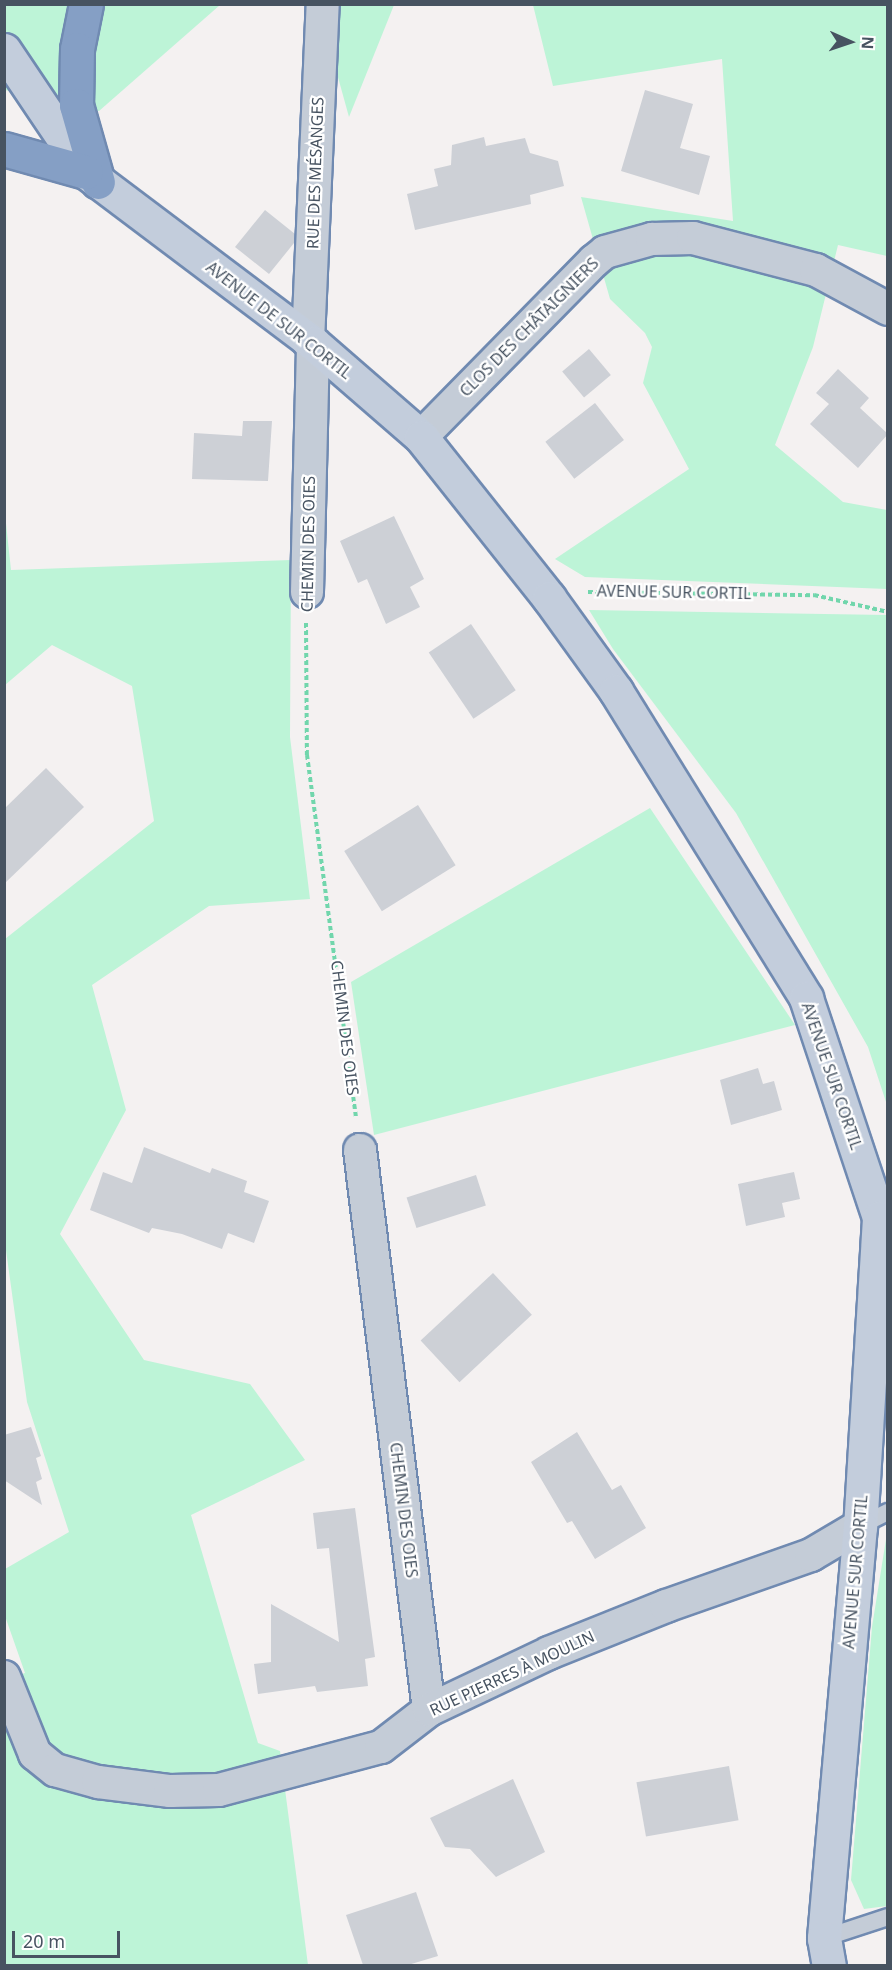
<!DOCTYPE html>
<html>
<head>
<meta charset="utf-8">
<style>
	body { margin:0 }
	#map { position:relative; width:892px; height:1970px; overflow:hidden; background:#f4f1f1; font-family:"Noto Sans",sans-serif }
	div>[style] { position:absolute }
	.green>* { inset:0; background:#bdf4d7 }
	.building>* { inset:0; background:#cdd0d6; transform-origin:0 0 }
	.path>* { height:4px; margin-top:-2px; transform-origin:0; background:repeating-linear-gradient(90deg,#71d6ac 0 4.5px,transparent 0 7.5px) }
	.roads { filter:drop-shadow(2px 0 #708ab1) drop-shadow(-2px 0 #708ab1) drop-shadow(0 2px #708ab1) drop-shadow(0 -2px #708ab1) }
	.lane>* { height:16px; margin:-8px; padding:0 8px; transform-origin:8px; border-radius:8px; background:#c4ccd7 }
	.street>* { height:32px; margin:-16px; padding:0 16px; transform-origin:16px; border-radius:16px; background:#c4ccd7 }
	.secondary>* { height:33px; margin:-16.5px; padding:0 16.5px; transform-origin:16.5px; border-radius:16.5px; background:#c3cddc }
	.highway>* { height:33px; margin:-16.5px; padding:0 16.5px; transform-origin:16.5px; border-radius:16.5px; background:#859fc5 }
	span { translate:-50% -50%; white-space:nowrap; text-align:center; line-height:1.15; -webkit-text-stroke:4.5px #fff; paint-order:stroke }
	.street-label { font-size:16px; color:#475361 }
	.frame { position:absolute; inset:0; border:6px solid #475361; pointer-events:none }
	.north { position:absolute; left:820px; top:12px; width:60px; height:60px; -webkit-text-stroke:4px #fff; paint-order:stroke; rotate:93deg; font-size:16px; font-weight:700; line-height:24px; text-align:center; color:#475361 }
	.north::after { content:''; display:block; margin:auto; width:21px; height:27px; background:#475361; clip-path:polygon(50% 0,100% 100%,50% 72%,0 100%) }
	.scale { position:absolute; left:12px; top:1931px; width:108px; height:27px; box-sizing:border-box; border:3px solid #475361; border-top:0; padding-left:8px; font-size:18px; line-height:21px; white-space:nowrap; color:#475361; -webkit-text-stroke:4px #fff; paint-order:stroke }
</style>
</head>
<body>
<div id="map">
	<div class="green">
		<i style="clip-path:polygon(5px 5px,220px 5px,99px 111px,5px 90px)"></i>
		<i style="clip-path:polygon(318px 5px,394px 5px,349px 117px)"></i>
		<i style="clip-path:polygon(533px 5px,887px 5px,887px 256px,838px 245px,813px 347px,775px 445px,843px 502px,887px 510px,887px 589px,585px 577px,555px 559px,689px 469px,643px 383px,652px 347px,645px 333px,610px 299px,581px 197px,733px 221px,722px 59px,553px 86px)"></i>
		<i style="clip-path:polygon(5px 514px,11px 570px,291px 560px,290px 737px,310px 899px,209px 906px,92px 985px,126px 1110px,60px 1234px,144px 1360px,250px 1384px,305px 1460px,191px 1515px,258px 1743px,280px 1751px,308px 1965px,5px 1965px,4px 1680px,25px 1673px,5px 1616px,5px 1569px,69px 1532px,27px 1402px,5px 1243px,5px 939px,154px 821px,132px 686px,52px 645px,5px 685px)"></i>
		<i style="clip-path:polygon(589px 610px,887px 615px,887px 1105px,868px 1047px,736px 813px,613px 649px)"></i>
		<i style="clip-path:polygon(650px 808px,795px 1025px,374px 1135px,351px 982px)"></i>
		<i style="clip-path:polygon(887px 1533px,887px 1906px,864px 1909px,851px 1880px,872px 1627px)"></i>
	</div>
	<div class="building">
		<i style="clip-path:polygon(645px 90px,693px 104px,680px 148px,710px 156px,699px 195px,621px 171px)"></i>
		<i style="clip-path:polygon(484px 137px,486px 146px,525px 138px,530px 153px,558px 161px,564px 186px,530px 195px,531px 204px,415px 230px,407px 194px,438px 186px,434px 169px,451px 165px,452px 145px)"></i>
		<i style="clip-path:polygon(265px 210px,295px 234px,294px 243px,269px 274px,235px 247px)"></i>
		<i style="left:589px;top:349px;width:34px;height:35px;rotate:50deg"></i>
		<i style="clip-path:polygon(838px 369px,869px 398px,860px 408px,888px 434px,858px 468px,810px 424px,829px 404px,816px 393px)"></i>
		<i style="left:595px;top:403px;width:47px;height:63px;rotate:52deg"></i>
		<i style="clip-path:polygon(243px 421px,272px 421px,268px 481px,192px 479px,194px 433px,242px 436px)"></i>
		<i style="clip-path:polygon(394px 516px,424px 579px,410px 587px,420px 607px,386px 624px,367px 579px,358px 583px,340px 541px)"></i>
		<i style="left:471px;top:624px;width:80px;height:51px;rotate:56deg"></i>
		<i style="clip-path:polygon(46px 768px,84px 807px,4px 884px,4px 809px)"></i>
		<i style="left:418px;top:805px;width:71px;height:87px;rotate:58deg"></i>
		<i style="clip-path:polygon(758px 1068px,763px 1084px,774px 1081px,782px 1110px,731px 1125px,720px 1080px)"></i>
		<i style="clip-path:polygon(144px 1147px,210px 1173px,212px 1168px,247px 1181px,244px 1192px,269px 1201px,254px 1243px,228px 1233px,222px 1249px,182px 1234px,152px 1228px,149px 1233px,90px 1210px,103px 1172px,132px 1183px)"></i>
		<i style="clip-path:polygon(794px 1172px,800px 1199px,782px 1203px,785px 1217px,746px 1226px,738px 1184px)"></i>
		<i style="left:476px;top:1175px;width:32px;height:73px;rotate:72deg"></i>
		<i style="left:493px;top:1273px;width:57px;height:99px;rotate:47deg"></i>
		<i style="clip-path:polygon(31px 1427px,41px 1456px,36px 1458px,42px 1479px,36px 1482px,42px 1505px,4px 1480px,4px 1435px)"></i>
		<i style="clip-path:polygon(577px 1432px,612px 1490px,621px 1485px,646px 1528px,595px 1559px,572px 1521px,567px 1523px,531px 1462px)"></i>
		<i style="clip-path:polygon(355px 1508px,375px 1657px,365px 1659px,368px 1686px,317px 1692px,315px 1686px,258px 1694px,254px 1664px,271px 1662px,271px 1604px,339px 1642px,329px 1548px,317px 1549px,313px 1513px)"></i>
		<i style="left:729px;top:1766px;width:55px;height:94px;rotate:80deg"></i>
		<i style="clip-path:polygon(513px 1779px,545px 1852px,496px 1877px,470px 1849px,445px 1847px,430px 1818px)"></i>
		<i style="clip-path:polygon(416px 1892px,438px 1956px,408px 1965px,363px 1965px,346px 1915px)"></i>
	</div>
	<div class="path">
		<i style="left:588px;top:592px;width:226px;rotate:0.8deg"></i>
		<i style="left:814px;top:595px;width:76px;rotate:12.9deg"></i>
		<i style="left:306px;top:623px;width:132px;rotate:89.6deg"></i>
		<i style="left:307px;top:755px;width:365px;rotate:82.3deg"></i>
	</div>
	<div class="roads">
		<div class="lane">
			<i style="left:860px;top:1526px;width:31px;rotate:-27deg"></i>
			<i style="left:824px;top:1938px;width:67px;rotate:-18.2deg"></i>
		</div>
		<div class="street">
			<i style="left:308px;top:341px;width:337px;rotate:-87.5deg"></i>
			<i style="left:421px;top:437px;width:247px;rotate:-45.5deg"></i>
			<i style="left:594px;top:261px;width:14px;rotate:-39deg"></i>
			<i style="left:605px;top:252px;width:49px;rotate:-15.5deg"></i>
			<i style="left:652px;top:239px;width:41px;rotate:-1.4deg"></i>
			<i style="left:693px;top:238px;width:127px;rotate:14.6deg"></i>
			<i style="left:816px;top:270px;width:82px;rotate:28.4deg"></i>
			<i style="left:307px;top:592px;width:249px;rotate:-88.6deg"></i>
			<i style="left:360px;top:1150px;width:564px;rotate:82.98deg"></i>
			<i style="left:4px;top:1677px;width:83px;rotate:68.1deg"></i>
			<i style="left:35px;top:1754px;width:26px;rotate:39deg"></i>
			<i style="left:55px;top:1770px;width:45px;rotate:15.6deg"></i>
			<i style="left:98px;top:1782px;width:73px;rotate:7.1deg"></i>
			<i style="left:170px;top:1791px;width:49px;rotate:-1.2deg"></i>
			<i style="left:219px;top:1790px;width:168px;rotate:-14.9deg"></i>
			<i style="left:381px;top:1747px;width:61px;rotate:-37.6deg"></i>
			<i style="left:429px;top:1710px;width:133px;rotate:-25.4deg"></i>
			<i style="left:549px;top:1653px;width:126px;rotate:-21.9deg"></i>
			<i style="left:666px;top:1606px;width:154px;rotate:-19.4deg"></i>
			<i style="left:811px;top:1555px;width:57px;rotate:-30.6deg"></i>
		</div>
		<div class="secondary">
			<i style="left:4px;top:50px;width:147px;rotate:56.1deg"></i>
			<i style="left:86px;top:172px;width:284px;rotate:37deg"></i>
			<i style="left:313px;top:343px;width:143px;rotate:41deg"></i>
			<i style="left:421px;top:437px;width:206px;rotate:51.5deg"></i>
			<i style="left:549px;top:598px;width:115px;rotate:54.2deg"></i>
			<i style="left:616px;top:691px;width:361px;rotate:58.2deg"></i>
			<i style="left:806px;top:998px;width:232px;rotate:71.6deg"></i>
			<i style="left:879px;top:1218px;width:309px;rotate:93.5deg"></i>
			<i style="left:860px;top:1526px;width:414px;rotate:95deg"></i>
			<i style="left:824px;top:1938px;width:28px;rotate:80deg"></i>
		</div>
		<div class="highway">
			<i style="left:86px;top:4px;width:46px;rotate:101.3deg"></i>
			<i style="left:77px;top:49px;width:56px;rotate:91deg"></i>
			<i style="left:76px;top:105px;width:80px;rotate:74.1deg"></i>
			<i style="left:4px;top:149px;width:85px;rotate:15.7deg"></i>
		</div>
	</div>
	<div class="street-label">
		<span style="left:315px;top:173px;rotate:-88deg">RUE DES MÉSANGES</span>
		<span style="left:279px;top:320px;rotate:38deg">AVENUE DE SUR CORTIL</span>
		<span style="left:529px;top:327px;rotate:-45deg">CLOS DES CHÂTAIGNIERS</span>
		<span style="left:308px;top:544px;rotate:-89deg">CHEMIN DES OIES</span>
		<span style="left:674px;top:592px;rotate:1deg">AVENUE SUR CORTIL</span>
		<span style="left:345px;top:1028px;rotate:83deg">CHEMIN DES OIES</span>
		<span style="left:832px;top:1076px;rotate:71deg">AVENUE SUR CORTIL</span>
		<span style="left:404px;top:1510px;rotate:83deg">CHEMIN DES OIES</span>
		<span style="left:855px;top:1572px;rotate:-85deg">AVENUE SUR CORTIL</span>
		<span style="left:512px;top:1673px;rotate:-25deg">RUE PIERRES À MOULIN</span>
	</div>
	<div class="frame"></div>
	<div class="north">N</div>
	<div class="scale">20 m</div>
</div>
</body>
</html>
